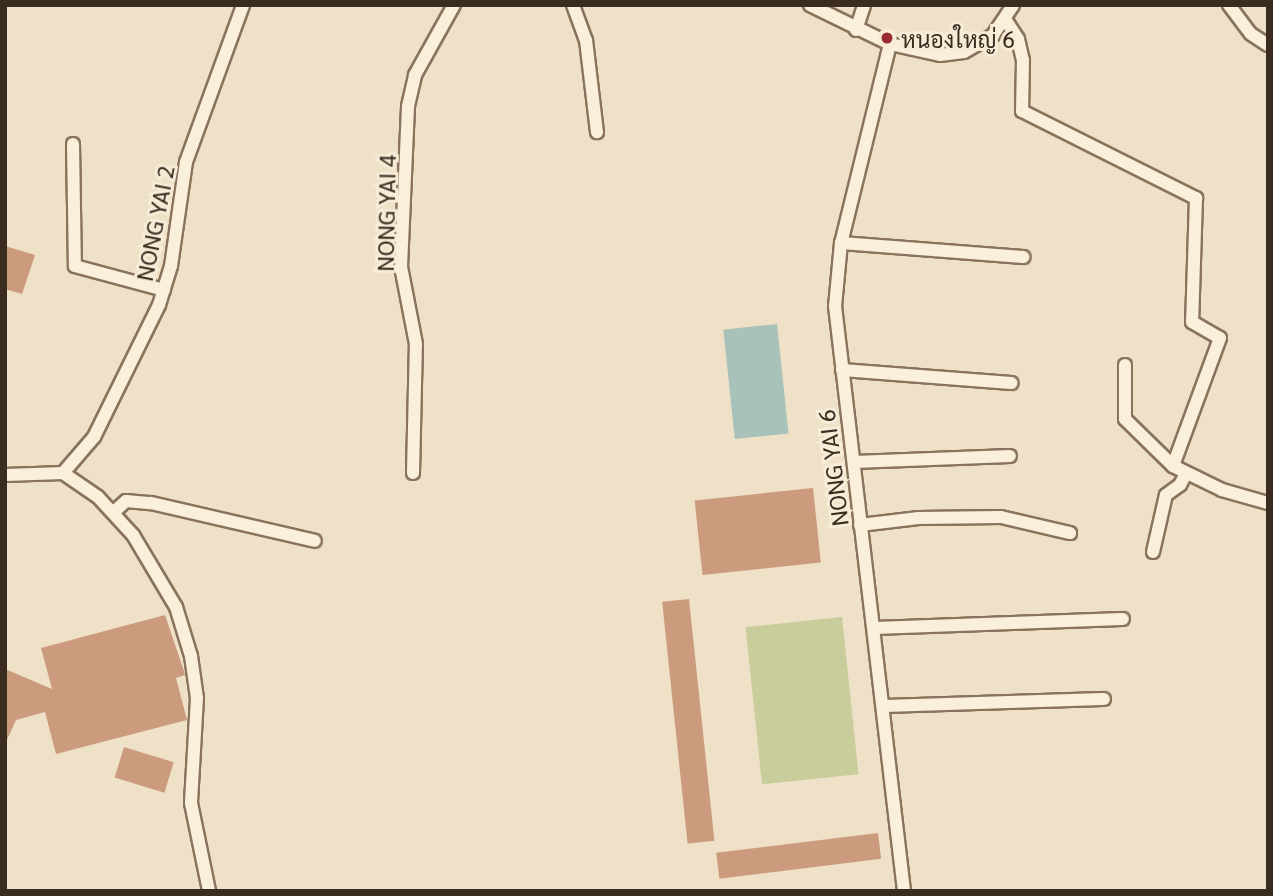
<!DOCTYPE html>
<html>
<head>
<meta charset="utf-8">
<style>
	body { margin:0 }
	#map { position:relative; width:1273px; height:896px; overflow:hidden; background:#eee1c7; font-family:Georgia,Sarabun,serif }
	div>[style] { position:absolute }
	.green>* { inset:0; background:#c9cd9b; transform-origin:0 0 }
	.water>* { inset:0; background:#a8c2ba; transform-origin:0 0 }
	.building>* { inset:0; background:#cc9b7d; transform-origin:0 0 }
	.roads { filter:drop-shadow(2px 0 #8a735c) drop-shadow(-2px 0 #8a735c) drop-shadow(0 2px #8a735c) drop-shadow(0 -2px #8a735c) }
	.street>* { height:12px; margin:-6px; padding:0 6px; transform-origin:6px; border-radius:6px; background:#f9efdb }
	.dots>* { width:19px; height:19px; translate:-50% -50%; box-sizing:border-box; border:4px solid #f6ecd7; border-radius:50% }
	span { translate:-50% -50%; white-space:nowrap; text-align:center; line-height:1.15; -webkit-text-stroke:6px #f6ecd7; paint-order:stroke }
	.poi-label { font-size:23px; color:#3b2c20 }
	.left { translate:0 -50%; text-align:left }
	.street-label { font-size:23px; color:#3b2c20 }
	.frame { position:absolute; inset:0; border:7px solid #3b2c20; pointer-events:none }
</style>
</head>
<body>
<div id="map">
	<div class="green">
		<i style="left:842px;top:617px;width:158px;height:97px;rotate:84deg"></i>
	</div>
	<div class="water">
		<i style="left:777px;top:324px;width:110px;height:54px;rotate:84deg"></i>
	</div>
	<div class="building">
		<i style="clip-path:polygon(5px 246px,35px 255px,22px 294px,5px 289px)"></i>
		<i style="left:813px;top:488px;width:75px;height:119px;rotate:84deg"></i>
		<i style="left:689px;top:599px;width:243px;height:27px;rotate:84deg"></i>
		<i style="clip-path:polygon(165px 615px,184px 671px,185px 675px,176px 678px,187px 720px,56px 754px,45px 712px,16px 720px,5px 744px,5px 669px,52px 689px,41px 648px)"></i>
		<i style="left:124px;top:747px;width:52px;height:32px;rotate:17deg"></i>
		<i style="left:878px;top:833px;width:26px;height:163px;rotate:83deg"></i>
	</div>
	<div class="roads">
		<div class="street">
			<i style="left:573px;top:5px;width:37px;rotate:70deg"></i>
			<i style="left:586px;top:40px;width:93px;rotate:83.2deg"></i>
			<i style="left:810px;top:5px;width:89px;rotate:26deg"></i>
			<i style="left:890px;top:44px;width:51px;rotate:12.4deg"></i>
			<i style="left:940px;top:55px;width:24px;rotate:-7deg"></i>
			<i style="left:964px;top:52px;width:34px;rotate:-30deg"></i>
			<i style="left:993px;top:35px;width:36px;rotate:-56deg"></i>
			<i style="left:1229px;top:5px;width:36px;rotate:53deg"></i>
			<i style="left:1251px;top:34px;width:20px;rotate:33deg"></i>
			<i style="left:1005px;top:19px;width:24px;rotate:57deg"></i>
			<i style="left:1018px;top:39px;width:22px;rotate:77deg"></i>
			<i style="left:1023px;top:60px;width:51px;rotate:91.1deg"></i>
			<i style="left:1022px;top:111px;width:195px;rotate:26.6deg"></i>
			<i style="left:1196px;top:198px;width:124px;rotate:91.8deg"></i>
			<i style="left:1192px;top:322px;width:32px;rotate:30deg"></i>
			<i style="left:1220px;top:338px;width:136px;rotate:110.2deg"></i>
			<i style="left:1173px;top:466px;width:55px;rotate:26.1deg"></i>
			<i style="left:1222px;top:490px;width:48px;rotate:15.8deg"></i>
			<i style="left:856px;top:30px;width:26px;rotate:-72deg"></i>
			<i style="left:890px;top:44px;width:205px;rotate:103.8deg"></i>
			<i style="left:841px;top:243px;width:63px;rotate:95.4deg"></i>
			<i style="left:835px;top:306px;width:589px;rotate:83.27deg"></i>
			<i style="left:73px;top:144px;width:122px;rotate:89.1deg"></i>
			<i style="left:75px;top:266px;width:92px;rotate:15.1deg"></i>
			<i style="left:841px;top:243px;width:183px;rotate:4.4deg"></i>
			<i style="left:1125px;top:365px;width:54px;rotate:90deg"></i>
			<i style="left:1125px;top:419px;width:67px;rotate:44.4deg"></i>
			<i style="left:842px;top:370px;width:170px;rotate:4.4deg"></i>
			<i style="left:854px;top:462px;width:156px;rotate:-2.2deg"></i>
			<i style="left:63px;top:473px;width:48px;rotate:-49.3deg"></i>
			<i style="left:94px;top:437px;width:147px;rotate:-63.8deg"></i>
			<i style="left:159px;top:305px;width:41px;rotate:-72.9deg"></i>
			<i style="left:171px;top:266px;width:105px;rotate:-81.8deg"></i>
			<i style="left:186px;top:162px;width:167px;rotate:-70deg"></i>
			<i style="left:413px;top:473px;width:129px;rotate:-88.7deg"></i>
			<i style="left:416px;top:344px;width:78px;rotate:-101deg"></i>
			<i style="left:401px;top:267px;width:161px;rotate:-87.5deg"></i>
			<i style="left:408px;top:106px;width:32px;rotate:-77deg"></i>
			<i style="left:415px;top:75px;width:80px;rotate:-60.9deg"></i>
			<i style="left:5px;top:475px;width:58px;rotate:-2deg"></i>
			<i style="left:63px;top:473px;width:42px;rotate:34.4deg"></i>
			<i style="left:98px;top:497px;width:52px;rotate:47.4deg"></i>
			<i style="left:133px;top:535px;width:84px;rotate:59.2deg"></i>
			<i style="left:176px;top:607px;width:51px;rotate:73deg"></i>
			<i style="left:191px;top:656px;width:42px;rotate:81.9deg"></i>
			<i style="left:197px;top:698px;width:105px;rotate:93.3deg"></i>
			<i style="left:191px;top:803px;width:90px;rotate:78.4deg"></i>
			<i style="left:114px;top:512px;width:16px;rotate:-43deg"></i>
			<i style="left:126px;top:501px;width:25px;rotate:5deg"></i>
			<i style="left:151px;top:503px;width:168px;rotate:13deg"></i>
			<i style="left:860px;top:525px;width:59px;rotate:-6.8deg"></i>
			<i style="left:919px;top:518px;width:82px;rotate:-0.7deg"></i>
			<i style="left:1001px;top:517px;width:71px;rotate:13.1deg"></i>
			<i style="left:1153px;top:552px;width:58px;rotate:-77.2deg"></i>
			<i style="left:1166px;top:495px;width:17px;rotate:-36deg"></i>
			<i style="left:1180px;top:485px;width:13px;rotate:-63deg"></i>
			<i style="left:874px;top:628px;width:249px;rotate:-2.1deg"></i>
			<i style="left:883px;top:706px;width:221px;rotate:-1.8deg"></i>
		</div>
	</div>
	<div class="dots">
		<i style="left:887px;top:38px;background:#992c31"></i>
	</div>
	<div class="poi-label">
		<span class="left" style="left:901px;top:38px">หนองใหญ่ 6</span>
	</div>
	<div class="street-label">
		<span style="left:385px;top:213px;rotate:-89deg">NONG YAI 4</span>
		<span style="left:154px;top:223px;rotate:-79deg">NONG YAI 2</span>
		<span style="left:832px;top:468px;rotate:-97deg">NONG YAI 6</span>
	</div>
	<div class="frame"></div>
</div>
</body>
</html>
